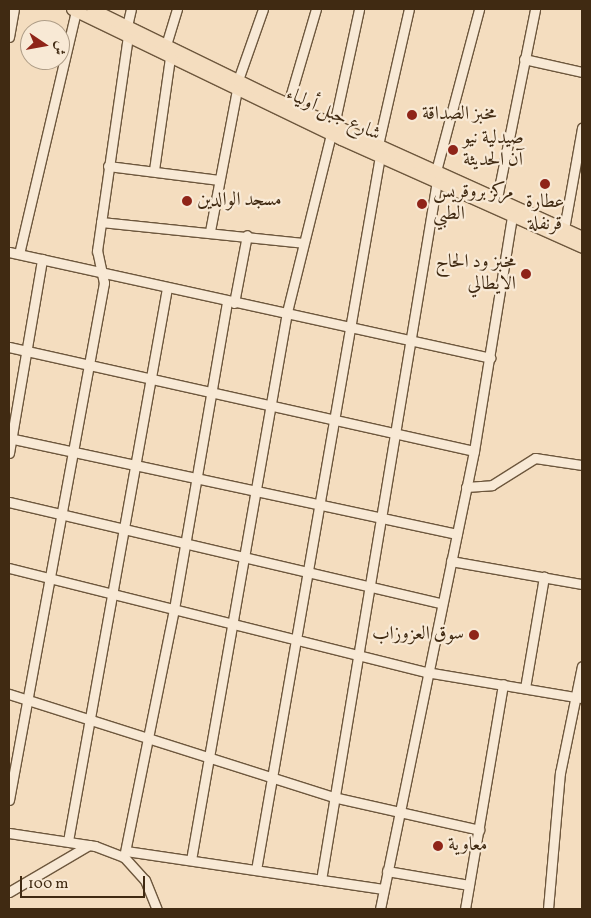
<!DOCTYPE html>
<html>
<head>
<meta charset="utf-8">
<style>
	body { margin:0 }
	#map { position:relative; width:591px; height:918px; overflow:hidden; background:#f4ddbf; font-family:Vollkorn,Amiri,serif }
	div>[style] { position:absolute }
	.roads { filter:drop-shadow(1px 0 #6d573d) drop-shadow(-1px 0 #6d573d) drop-shadow(0 1px #6d573d) drop-shadow(0 -1px #6d573d) }
	.minor>* { height:9px; margin:-4.5px; padding:0 4.5px; transform-origin:4.5px; border-radius:4.5px; background:#f8e9d5 }
	.major>* { height:11px; margin:-5.5px; padding:0 5.5px; transform-origin:5.5px; border-radius:5.5px; background:#f4ddbf }
	.dots>* { width:14px; height:14px; translate:-50% -50%; box-sizing:border-box; border:2px solid #f8e9d5; border-radius:50% }
	span { translate:-50% -50%; white-space:nowrap; text-align:center; line-height:1.15; -webkit-text-stroke:4.5px #f8e9d5; paint-order:stroke }
	.street-label { font-size:19px; color:#402a12 }
	.poi-label { font-size:19px; color:#402a12 }
	.left { translate:0 -50%; text-align:left }
	.right { translate:-100% -50%; text-align:right }
	.frame { position:absolute; inset:0; border:10px solid #402a12; pointer-events:none }
	.north { position:absolute; left:20px; top:20px; width:50px; height:50px; box-sizing:border-box; background:#f8e9d5; border:1px solid #ae9d87; border-radius:50%; rotate:102deg; font-size:14px; font-weight:700; line-height:20px; text-align:center; color:#402a12 }
	.north::after { content:''; display:block; margin:auto; width:18px; height:22px; background:#8f2418; clip-path:polygon(50% 0,100% 100%,50% 72%,0 100%) }
	.scale { position:absolute; left:20px; top:876px; width:125px; height:22px; box-sizing:border-box; border:2px solid #402a12; border-top:0; padding-left:6px; font-size:15px; line-height:18px; white-space:nowrap; color:#402a12; -webkit-text-stroke:4px #f8e9d5; paint-order:stroke }
</style>
</head>
<body>
<div id="map">
	<div class="roads">
		<div class="minor">
			<i style="left:127px;top:26px;width:17px;rotate:-77deg"></i>
			<i style="left:9px;top:37px;width:28px;rotate:-80deg"></i>
			<i style="left:166px;top:45px;width:38px;rotate:-73deg"></i>
			<i style="left:524px;top:59px;width:59px;rotate:12.6deg"></i>
			<i style="left:238px;top:80px;width:75px;rotate:-70.6deg"></i>
			<i style="left:288px;top:104px;width:99px;rotate:-73.6deg"></i>
			<i style="left:334px;top:125px;width:119px;rotate:-77.8deg"></i>
			<i style="left:378px;top:145px;width:139px;rotate:-77.2deg"></i>
			<i style="left:108px;top:166px;width:112px;rotate:7.2deg"></i>
			<i style="left:154px;top:170px;width:113px;rotate:-81.9deg"></i>
			<i style="left:436px;top:171px;width:168px;rotate:-75.1deg"></i>
			<i style="left:497px;top:198px;width:193px;rotate:-78.6deg"></i>
			<i style="left:101px;top:222px;width:203px;rotate:5.9deg"></i>
			<i style="left:564px;top:229px;width:103px;rotate:-79.9deg"></i>
			<i style="left:210px;top:231px;width:144px;rotate:-79.2deg"></i>
			<i style="left:9px;top:252px;width:493px;rotate:12.4deg"></i>
			<i style="left:19px;top:254px;width:250px;rotate:-76.8deg"></i>
			<i style="left:234px;top:303px;width:69px;rotate:-79.2deg"></i>
			<i style="left:9px;top:347px;width:476px;rotate:12.6deg"></i>
			<i style="left:9px;top:438px;width:458px;rotate:12.1deg"></i>
			<i style="left:9px;top:453px;width:197px;rotate:-80.3deg"></i>
			<i style="left:466px;top:487px;width:26px;rotate:-4deg"></i>
			<i style="left:492px;top:485px;width:51px;rotate:-32.1deg"></i>
			<i style="left:535px;top:458px;width:48px;rotate:8.5deg"></i>
			<i style="left:9px;top:502px;width:444px;rotate:13.2deg"></i>
			<i style="left:451px;top:561px;width:133px;rotate:10deg"></i>
			<i style="left:9px;top:568px;width:430px;rotate:14deg"></i>
			<i style="left:426px;top:672px;width:158px;rotate:9.5deg"></i>
			<i style="left:525px;top:688px;width:113px;rotate:-80.3deg"></i>
			<i style="left:9px;top:694px;width:340px;rotate:17.6deg"></i>
			<i style="left:333px;top:797px;width:150px;rotate:12.7deg"></i>
			<i style="left:9px;top:800px;width:526px;rotate:-79.59deg"></i>
			<i style="left:104px;top:283px;width:33px;rotate:-102deg"></i>
			<i style="left:97px;top:251px;width:216px;rotate:-81.8deg"></i>
			<i style="left:9px;top:833px;width:87px;rotate:8.6deg"></i>
			<i style="left:95px;top:846px;width:31px;rotate:21deg"></i>
			<i style="left:124px;top:857px;width:31px;rotate:48deg"></i>
			<i style="left:145px;top:880px;width:31px;rotate:68deg"></i>
			<i style="left:68px;top:841px;width:562px;rotate:-79.85deg"></i>
			<i style="left:126px;top:851px;width:260px;rotate:8.4deg"></i>
			<i style="left:124px;top:857px;width:253px;rotate:-78.6deg"></i>
			<i style="left:174px;top:609px;width:312px;rotate:-80.2deg"></i>
			<i style="left:191px;top:860px;width:556px;rotate:-80.06deg"></i>
			<i style="left:287px;top:312px;width:183px;rotate:-76.1deg"></i>
			<i style="left:256px;top:870px;width:725px;rotate:-80.15deg"></i>
			<i style="left:387px;top:871px;width:83px;rotate:9.7deg"></i>
			<i style="left:321px;top:880px;width:709px;rotate:-80.58deg"></i>
			<i style="left:9px;top:892px;width:93px;rotate:-30.4deg"></i>
			<i style="left:380px;top:909px;width:468px;rotate:-78.4deg"></i>
			<i style="left:474px;top:451px;width:244px;rotate:-80.8deg"></i>
			<i style="left:465px;top:909px;width:228px;rotate:-80.4deg"></i>
			<i style="left:548px;top:909px;width:137px;rotate:-85deg"></i>
			<i style="left:560px;top:773px;width:109px;rotate:-78.4deg"></i>
		</div>
		<div class="major">
			<i style="left:72px;top:9px;width:299px;rotate:25.8deg"></i>
			<i style="left:341px;top:139px;width:264px;rotate:24.1deg"></i>
			<i style="left:92px;top:9px;width:196px;rotate:26deg"></i>
			<i style="left:268px;top:95px;width:345px;rotate:24.3deg"></i>
		</div>
	</div>
	<div class="dots">
		<i style="left:412px;top:115px;background:#8f2418"></i>
		<i style="left:453px;top:150px;background:#8f2418"></i>
		<i style="left:545px;top:184px;background:#8f2418"></i>
		<i style="left:187px;top:201px;background:#8f2418"></i>
		<i style="left:422px;top:204px;background:#8f2418"></i>
		<i style="left:526px;top:274px;background:#8f2418"></i>
		<i style="left:474px;top:635px;background:#8f2418"></i>
		<i style="left:438px;top:846px;background:#8f2418"></i>
	</div>
	<div class="street-label">
		<span style="left:333px;top:115px;rotate:25deg">شارع جبل أولياء</span>
	</div>
	<div class="poi-label">
		<span class="left" style="left:422px;top:115px">مخبز الصداقة</span>
		<span class="left" style="left:463px;top:150px">صيدلية نيو<br>آن الحديثة</span>
		<span class="left" style="left:433px;top:204px">مركز بروقريس<br>الطبي</span>
		<span class="left" style="left:197px;top:201px">مسجد الوالدين</span>
		<span style="left:545px;top:214px">عطارة<br>قرنفلة</span>
		<span class="right" style="left:516px;top:274px">مخبز ود الحاج<br>الايطالي</span>
		<span class="right" style="left:464px;top:635px">سوق العزوزاب</span>
		<span class="left" style="left:448px;top:846px">معاوية</span>
	</div>
	<div class="frame"></div>
	<div class="north">ش</div>
	<div class="scale">100 m</div>
</div>
</body>
</html>
